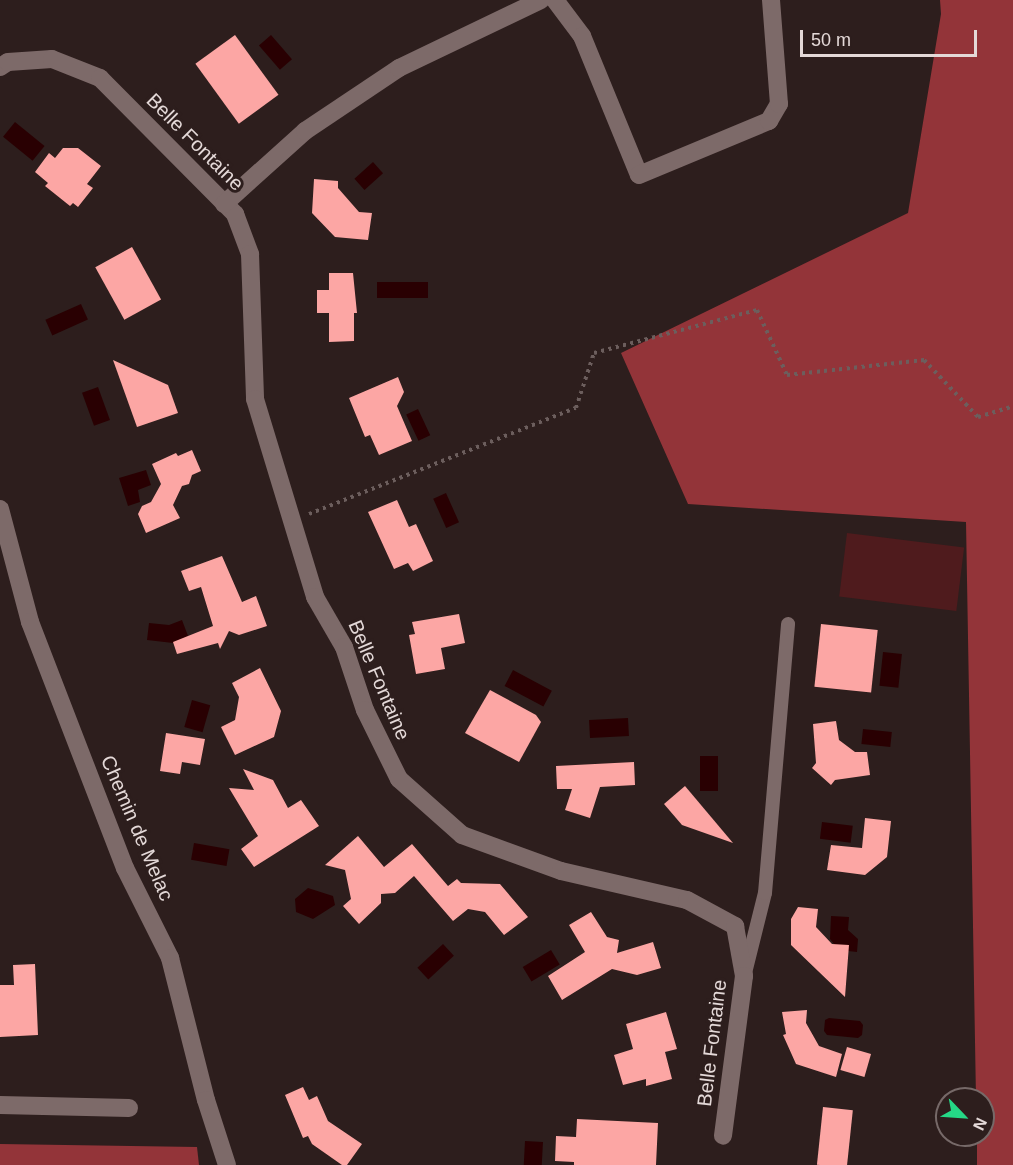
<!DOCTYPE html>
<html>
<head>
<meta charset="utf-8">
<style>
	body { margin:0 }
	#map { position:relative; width:1013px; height:1165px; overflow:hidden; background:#2d1e1d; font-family:Arial,sans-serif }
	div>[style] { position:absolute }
	.green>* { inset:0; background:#4f1b1d; transform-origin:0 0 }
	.forest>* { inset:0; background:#933439 }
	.water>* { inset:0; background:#290002; transform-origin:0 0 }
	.building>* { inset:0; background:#fca6a4; transform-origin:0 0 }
	.path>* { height:4px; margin-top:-2px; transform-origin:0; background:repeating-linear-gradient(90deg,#6c5e5d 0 3px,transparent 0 7.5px) }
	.lane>* { height:14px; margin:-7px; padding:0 7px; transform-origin:7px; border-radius:7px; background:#7d6a69 }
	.street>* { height:18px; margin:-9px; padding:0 9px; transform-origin:9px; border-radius:9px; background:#7d6a69 }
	span { translate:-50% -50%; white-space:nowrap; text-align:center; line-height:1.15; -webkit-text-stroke:6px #2d1e1d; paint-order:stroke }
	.street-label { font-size:20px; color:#e4d9d8 }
	.north { position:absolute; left:935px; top:1087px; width:60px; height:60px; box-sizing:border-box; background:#2d1e1d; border:2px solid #766968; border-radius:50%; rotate:115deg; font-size:16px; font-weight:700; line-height:24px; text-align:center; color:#e4d9d8 }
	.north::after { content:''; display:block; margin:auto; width:21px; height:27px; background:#25d886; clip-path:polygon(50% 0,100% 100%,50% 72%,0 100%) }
	.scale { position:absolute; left:800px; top:30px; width:177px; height:27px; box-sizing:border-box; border:3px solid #e4d9d8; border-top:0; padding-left:8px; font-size:18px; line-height:21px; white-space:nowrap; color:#e4d9d8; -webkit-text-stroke:4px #2d1e1d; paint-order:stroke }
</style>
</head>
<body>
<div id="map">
	<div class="green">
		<i style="left:847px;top:533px;width:118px;height:64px;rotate:7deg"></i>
	</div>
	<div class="forest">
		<i style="clip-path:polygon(940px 0,1013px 0,1013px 1165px,977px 1165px,977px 1135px,983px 1135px,983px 1099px,976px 1099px,966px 522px,688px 504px,621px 353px,908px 213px,941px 14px)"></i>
		<i style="clip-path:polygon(0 1144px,197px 1147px,199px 1165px,0 1165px)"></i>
	</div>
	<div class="water">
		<i style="left:271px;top:35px;width:32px;height:16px;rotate:49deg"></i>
		<i style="left:15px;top:122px;width:38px;height:19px;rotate:39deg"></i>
		<i style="left:373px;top:162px;width:15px;height:25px;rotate:48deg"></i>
		<i style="left:377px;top:282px;width:51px;height:16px"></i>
		<i style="left:81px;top:304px;width:17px;height:39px;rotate:66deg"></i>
		<i style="left:98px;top:387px;width:35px;height:17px;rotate:70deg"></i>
		<i style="left:418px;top:409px;width:29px;height:13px;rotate:65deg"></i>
		<i style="clip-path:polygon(146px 470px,151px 485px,138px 490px,140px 502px,128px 506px,119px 478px)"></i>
		<i style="left:446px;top:493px;width:32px;height:14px;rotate:66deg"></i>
		<i style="clip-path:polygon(182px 620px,188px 636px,173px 643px,147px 640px,149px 623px,169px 625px)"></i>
		<i style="left:883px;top:652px;width:19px;height:34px;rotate:6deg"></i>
		<i style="left:513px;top:670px;width:44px;height:18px;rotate:28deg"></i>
		<i style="left:192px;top:700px;width:19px;height:28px;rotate:16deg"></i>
		<i style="left:628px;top:718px;width:18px;height:39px;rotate:87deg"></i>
		<i style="left:863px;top:729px;width:29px;height:15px;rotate:6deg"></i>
		<i style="left:700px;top:756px;width:18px;height:35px"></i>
		<i style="left:822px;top:822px;width:31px;height:17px;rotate:7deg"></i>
		<i style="left:194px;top:843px;width:36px;height:17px;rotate:10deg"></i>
		<i style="clip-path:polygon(308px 888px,333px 896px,335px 905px,313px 919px,296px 912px,295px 899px)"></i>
		<i style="clip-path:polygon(831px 916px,849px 917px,848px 930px,858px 939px,857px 952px,839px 950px,830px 939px)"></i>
		<i style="left:443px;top:944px;width:16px;height:35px;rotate:47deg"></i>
		<i style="left:551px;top:950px;width:17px;height:33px;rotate:59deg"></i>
		<i style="clip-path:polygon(829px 1018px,860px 1021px,863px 1025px,862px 1035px,858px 1038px,827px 1035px,824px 1031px,825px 1020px)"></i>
		<i style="left:525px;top:1141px;width:18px;height:24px;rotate:3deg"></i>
	</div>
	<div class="building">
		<i style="left:235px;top:35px;width:74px;height:49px;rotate:54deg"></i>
		<i style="clip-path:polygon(63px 148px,78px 148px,101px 166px,87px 184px,93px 188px,78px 207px,73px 203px,70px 206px,45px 186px,48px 183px,35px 172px,49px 153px,55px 158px)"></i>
		<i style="clip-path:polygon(314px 179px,338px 181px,338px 188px,359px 212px,372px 213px,368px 240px,335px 237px,312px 213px)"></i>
		<i style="left:132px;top:247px;width:60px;height:42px;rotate:61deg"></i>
		<i style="clip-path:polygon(329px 273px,353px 273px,357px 313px,354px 313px,354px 341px,329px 342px,329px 313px,317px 313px,317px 290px,329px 290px)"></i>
		<i style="clip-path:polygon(113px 360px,168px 385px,178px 413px,137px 427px)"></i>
		<i style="clip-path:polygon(398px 377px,404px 392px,397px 406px,412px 441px,379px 455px,370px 435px,365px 437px,349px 398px)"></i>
		<i style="clip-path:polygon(192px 450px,201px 471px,192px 475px,189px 484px,182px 486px,173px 505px,180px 518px,146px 533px,138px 514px,142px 506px,151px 502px,161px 484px,152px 464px,176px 453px,178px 456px)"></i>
		<i style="clip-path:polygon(397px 500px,409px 527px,416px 524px,433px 561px,413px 571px,408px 563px,394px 569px,368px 512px)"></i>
		<i style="clip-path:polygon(222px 556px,242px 602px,256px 596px,267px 626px,239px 635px,229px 631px,220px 649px,218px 643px,177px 654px,173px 642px,213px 626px,201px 587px,189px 591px,181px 571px)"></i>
		<i style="clip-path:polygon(459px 614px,465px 643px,441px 648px,445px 669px,416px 674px,409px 635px,415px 634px,412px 622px)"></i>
		<i style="left:821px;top:624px;width:57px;height:63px;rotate:6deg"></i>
		<i style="clip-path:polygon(260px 668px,281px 711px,274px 737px,235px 755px,221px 727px,235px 720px,239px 697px,232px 683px)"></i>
		<i style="clip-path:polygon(490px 690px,536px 715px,541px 722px,519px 762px,465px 733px)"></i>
		<i style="clip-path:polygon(836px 721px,839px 740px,855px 752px,867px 752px,870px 775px,835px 780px,831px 785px,812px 768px,816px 763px,813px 724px)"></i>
		<i style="clip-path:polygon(166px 733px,205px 739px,200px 765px,182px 762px,180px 774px,160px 771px)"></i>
		<i style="clip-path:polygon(634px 762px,635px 785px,600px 787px,590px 818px,565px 810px,572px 789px,557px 789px,556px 766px)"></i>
		<i style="clip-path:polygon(243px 769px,273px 780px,288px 808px,301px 800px,319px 826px,254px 867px,241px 849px,258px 836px,229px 788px,254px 790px)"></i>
		<i style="clip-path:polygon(685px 786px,733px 843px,682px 825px,664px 804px)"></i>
		<i style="clip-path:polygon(865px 818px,891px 821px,887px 857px,865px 875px,827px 870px,831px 845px,862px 848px)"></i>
		<i style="clip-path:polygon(358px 836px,384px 867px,412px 844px,448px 886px,457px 879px,461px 883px,500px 884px,528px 917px,504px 935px,485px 912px,468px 909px,453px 921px,414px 876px,395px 893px,381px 894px,381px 903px,359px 924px,343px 906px,351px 899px,345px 870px,325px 865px)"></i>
		<i style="clip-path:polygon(798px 907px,818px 909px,816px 927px,832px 944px,849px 945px,845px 997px,791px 945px,791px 919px)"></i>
		<i style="clip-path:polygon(591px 912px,607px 937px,619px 940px,617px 953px,653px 942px,661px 968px,637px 975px,612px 969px,562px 1000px,548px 976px,585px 952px,569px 925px)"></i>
		<i style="clip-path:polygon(35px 964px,38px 1035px,0 1037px,0 985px,14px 985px,13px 965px)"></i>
		<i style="clip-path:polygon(807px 1010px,806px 1023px,819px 1046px,842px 1054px,836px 1077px,796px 1064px,783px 1035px,786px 1034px,782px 1012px)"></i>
		<i style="clip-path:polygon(666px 1012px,677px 1049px,665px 1052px,672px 1079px,646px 1086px,646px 1079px,623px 1085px,614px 1055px,633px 1049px,626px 1024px)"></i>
		<i style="left:847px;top:1047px;width:25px;height:24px;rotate:16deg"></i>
		<i style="clip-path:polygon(303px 1087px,309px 1100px,317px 1096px,328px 1121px,362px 1144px,347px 1165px,342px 1165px,312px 1144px,308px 1136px,303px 1138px,285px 1095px)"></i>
		<i style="left:823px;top:1107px;width:30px;height:58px;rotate:6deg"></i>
		<i style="clip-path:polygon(577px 1119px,658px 1123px,656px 1165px,574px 1165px,574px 1162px,555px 1161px,556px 1136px,576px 1137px)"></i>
	</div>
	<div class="path">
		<i style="left:309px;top:514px;width:287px;rotate:-21.7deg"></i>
		<i style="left:576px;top:408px;width:58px;rotate:-71.9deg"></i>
		<i style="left:594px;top:353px;width:169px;rotate:-14.8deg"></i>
		<i style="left:757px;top:310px;width:72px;rotate:65.2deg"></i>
		<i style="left:787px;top:375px;width:138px;rotate:-6.2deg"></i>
		<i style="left:924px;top:360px;width:79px;rotate:46.5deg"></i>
		<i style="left:978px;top:417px;width:37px;rotate:-17deg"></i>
	</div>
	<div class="lane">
		<i style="left:745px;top:973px;width:82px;rotate:-76deg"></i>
		<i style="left:765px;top:893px;width:270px;rotate:-85.1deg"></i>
	</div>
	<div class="street">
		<i style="left:555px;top:0;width:45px;rotate:53.1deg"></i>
		<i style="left:582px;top:36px;width:150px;rotate:67.7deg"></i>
		<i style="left:639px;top:175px;width:141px;rotate:-22.6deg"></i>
		<i style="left:769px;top:121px;width:20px;rotate:-60deg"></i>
		<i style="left:779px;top:104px;width:104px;rotate:-94.4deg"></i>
		<i style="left:0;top:67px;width:9px;rotate:-32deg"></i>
		<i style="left:8px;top:62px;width:44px;rotate:-3.9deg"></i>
		<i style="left:52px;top:59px;width:52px;rotate:21.6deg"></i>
		<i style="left:100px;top:78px;width:192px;rotate:45.2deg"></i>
		<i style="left:235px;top:214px;width:43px;rotate:69.4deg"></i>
		<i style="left:250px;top:254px;width:145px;rotate:88deg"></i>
		<i style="left:255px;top:399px;width:207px;rotate:73.1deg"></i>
		<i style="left:315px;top:597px;width:58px;rotate:59.9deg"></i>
		<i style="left:344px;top:647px;width:66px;rotate:71.6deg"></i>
		<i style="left:365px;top:710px;width:77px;rotate:63.8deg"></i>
		<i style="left:399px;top:779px;width:84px;rotate:41.6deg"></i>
		<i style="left:462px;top:835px;width:105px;rotate:20deg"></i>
		<i style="left:561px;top:871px;width:129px;rotate:13deg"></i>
		<i style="left:687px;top:900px;width:55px;rotate:28.4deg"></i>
		<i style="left:735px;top:926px;width:51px;rotate:79.8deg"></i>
		<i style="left:744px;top:976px;width:161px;rotate:97.5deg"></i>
		<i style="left:224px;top:204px;width:109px;rotate:-42deg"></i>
		<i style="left:305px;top:131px;width:113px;rotate:-33.8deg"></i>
		<i style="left:399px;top:68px;width:157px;rotate:-25.6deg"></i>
		<i style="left:0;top:509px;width:117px;rotate:75.1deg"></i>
		<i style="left:30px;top:622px;width:264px;rotate:68.9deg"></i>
		<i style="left:125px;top:868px;width:101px;rotate:63.4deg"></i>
		<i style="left:170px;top:958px;width:146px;rotate:75.8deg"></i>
		<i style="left:206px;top:1100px;width:68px;rotate:72.1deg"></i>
		<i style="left:0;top:1105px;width:129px;rotate:1.3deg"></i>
	</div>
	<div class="street-label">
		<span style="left:195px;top:142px;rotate:45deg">Belle Fontaine</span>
		<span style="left:379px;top:680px;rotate:67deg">Belle Fontaine</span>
		<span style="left:137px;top:828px;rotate:67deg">Chemin de Melac</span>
		<span style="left:712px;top:1043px;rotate:-83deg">Belle Fontaine</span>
	</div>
	<div class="north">N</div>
	<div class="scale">50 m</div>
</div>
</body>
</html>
